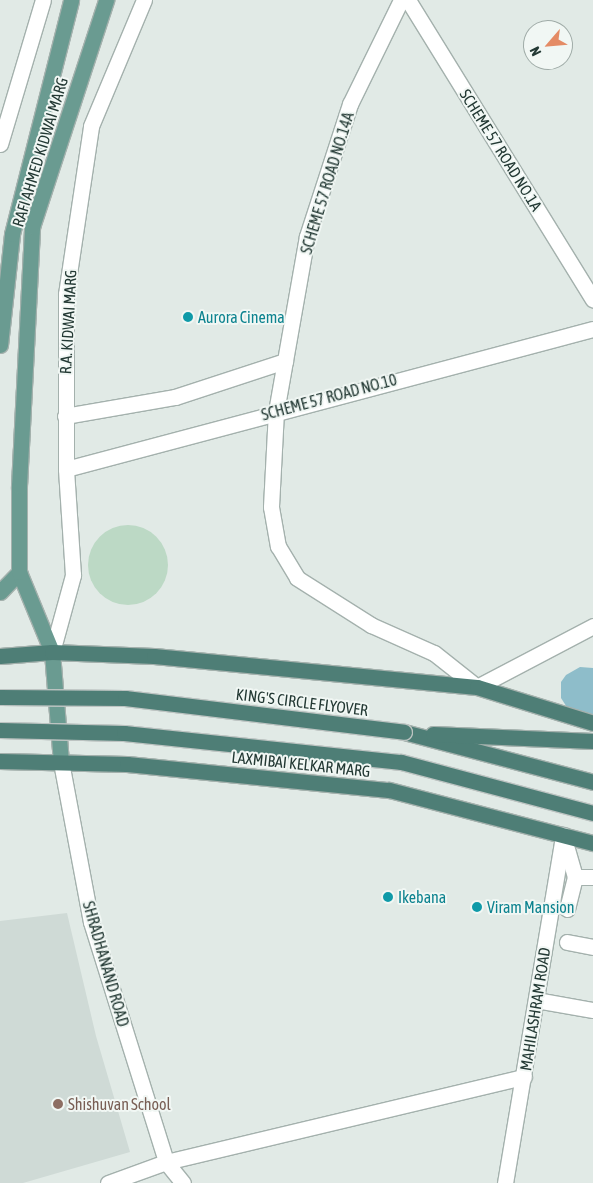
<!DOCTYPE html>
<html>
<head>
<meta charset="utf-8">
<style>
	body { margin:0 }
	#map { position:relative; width:593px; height:1183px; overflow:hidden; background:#e1eae6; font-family:"Asap Condensed",sans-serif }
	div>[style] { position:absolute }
	.built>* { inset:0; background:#cfdad6 }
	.green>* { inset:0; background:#bcd9c5 }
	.round { border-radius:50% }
	.water>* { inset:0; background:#8ebdca }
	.roads { filter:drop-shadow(1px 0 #a4b1ad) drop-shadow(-1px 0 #a4b1ad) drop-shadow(0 1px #a4b1ad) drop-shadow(0 -1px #a4b1ad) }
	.minor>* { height:15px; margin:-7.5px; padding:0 7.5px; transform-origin:7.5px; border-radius:7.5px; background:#fff }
	.tertiary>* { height:15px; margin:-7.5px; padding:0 7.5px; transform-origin:7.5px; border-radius:7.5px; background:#fff }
	.primary>* { height:15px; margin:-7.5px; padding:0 7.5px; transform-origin:7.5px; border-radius:7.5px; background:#6a9b91 }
	.trunk>* { height:15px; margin:-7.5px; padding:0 7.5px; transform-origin:7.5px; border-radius:7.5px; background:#4e7e76 }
	.bridges { filter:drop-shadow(1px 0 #bdc4c2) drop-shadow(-1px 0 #bdc4c2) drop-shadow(0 1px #bdc4c2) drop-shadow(0 -1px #bdc4c2) }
	.trunk-bridge>* { height:15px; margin:-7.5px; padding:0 7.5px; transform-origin:7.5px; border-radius:7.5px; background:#4e7e76 }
	.dots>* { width:14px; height:14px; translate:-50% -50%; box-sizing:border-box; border:2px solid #f1f7f4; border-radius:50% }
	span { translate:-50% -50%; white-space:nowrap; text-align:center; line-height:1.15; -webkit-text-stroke:4px #f1f7f4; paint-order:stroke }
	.street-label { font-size:16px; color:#233934 }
	.culture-label { font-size:16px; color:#0d838f }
	.left { translate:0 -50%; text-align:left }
	.education-label { font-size:16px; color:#785e54 }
	.north { position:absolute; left:523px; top:20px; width:50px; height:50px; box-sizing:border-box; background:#f1f7f4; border:1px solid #9faba7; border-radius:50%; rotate:243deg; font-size:14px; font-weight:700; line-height:20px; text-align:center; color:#233934 }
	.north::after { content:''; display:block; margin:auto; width:18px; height:22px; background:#e48b65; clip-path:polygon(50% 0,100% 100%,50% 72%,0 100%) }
</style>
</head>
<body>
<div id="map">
	<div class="built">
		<i style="clip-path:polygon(67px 913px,96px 1036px,130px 1152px,23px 1183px,0 1183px,0 921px)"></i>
	</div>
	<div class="green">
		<i class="round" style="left:88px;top:525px;width:80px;height:80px"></i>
	</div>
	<div class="water">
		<i style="clip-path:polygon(580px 667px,593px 668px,593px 715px,570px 712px,561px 698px,561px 682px,566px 675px)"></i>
	</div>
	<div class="roads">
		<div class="minor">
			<i style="left:401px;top:0;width:116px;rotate:116.1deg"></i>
			<i style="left:350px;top:104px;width:139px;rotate:108deg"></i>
			<i style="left:307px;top:236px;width:178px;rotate:100deg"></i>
			<i style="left:276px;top:411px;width:96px;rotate:93deg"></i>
			<i style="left:271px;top:507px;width:40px;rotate:80deg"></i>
			<i style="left:278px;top:546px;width:37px;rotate:59deg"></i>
			<i style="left:297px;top:578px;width:88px;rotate:32.4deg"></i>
			<i style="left:371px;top:625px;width:69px;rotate:24deg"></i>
			<i style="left:434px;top:653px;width:55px;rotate:38.3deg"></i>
			<i style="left:408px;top:0;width:352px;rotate:58.3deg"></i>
			<i style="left:65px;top:416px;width:112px;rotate:-9.8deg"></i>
			<i style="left:175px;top:397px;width:116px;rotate:-18.1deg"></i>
			<i style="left:66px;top:469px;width:545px;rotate:-14.88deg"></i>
			<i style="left:61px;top:762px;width:163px;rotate:79.4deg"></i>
			<i style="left:91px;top:922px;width:251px;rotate:72.6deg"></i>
			<i style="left:166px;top:1162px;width:27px;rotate:51deg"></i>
			<i style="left:565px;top:842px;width:36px;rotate:74deg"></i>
			<i style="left:567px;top:909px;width:33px;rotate:-76deg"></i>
			<i style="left:575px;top:877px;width:18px"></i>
			<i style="left:567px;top:942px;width:26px;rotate:11deg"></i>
			<i style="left:536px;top:1000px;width:58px;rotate:10deg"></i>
			<i style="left:108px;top:1183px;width:62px;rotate:-19.9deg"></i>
			<i style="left:166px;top:1162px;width:368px;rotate:-13.4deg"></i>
			<i style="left:505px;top:1183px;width:353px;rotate:-80.5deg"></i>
		</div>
		<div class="tertiary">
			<i style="left:0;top:144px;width:150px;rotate:-73.4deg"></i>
			<i style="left:52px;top:652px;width:80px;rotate:-74.7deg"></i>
			<i style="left:73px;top:575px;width:106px;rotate:-93.8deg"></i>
			<i style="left:66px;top:469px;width:175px;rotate:-90deg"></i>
			<i style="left:66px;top:294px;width:170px;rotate:-81.5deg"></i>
			<i style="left:91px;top:126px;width:137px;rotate:-67.2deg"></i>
			<i style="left:477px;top:687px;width:131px;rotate:-27.7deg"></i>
		</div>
		<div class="primary">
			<i style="left:0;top:345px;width:112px;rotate:-83.8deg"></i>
			<i style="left:12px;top:234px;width:241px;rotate:-75.8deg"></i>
			<i style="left:0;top:592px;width:28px;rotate:-46deg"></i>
			<i style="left:61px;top:762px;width:110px;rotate:-94.7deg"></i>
			<i style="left:52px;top:652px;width:87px;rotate:-112.4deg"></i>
			<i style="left:19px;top:572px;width:86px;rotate:-90deg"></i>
			<i style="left:19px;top:486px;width:259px;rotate:-87.1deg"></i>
			<i style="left:32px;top:227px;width:239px;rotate:-71.9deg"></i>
		</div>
		<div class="trunk">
			<i style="left:0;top:656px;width:52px;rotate:-4.4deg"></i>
			<i style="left:52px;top:652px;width:102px;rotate:2.2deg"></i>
			<i style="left:154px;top:656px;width:324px;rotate:5.5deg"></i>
			<i style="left:477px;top:687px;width:121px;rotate:17.2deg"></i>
			<i style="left:404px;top:732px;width:196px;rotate:14.8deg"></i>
			<i style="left:433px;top:734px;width:160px;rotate:2.5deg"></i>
			<i style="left:0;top:761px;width:127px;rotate:1.4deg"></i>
			<i style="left:127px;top:764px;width:263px;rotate:5.7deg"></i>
			<i style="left:389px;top:790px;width:211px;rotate:14.6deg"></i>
		</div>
	</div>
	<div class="bridges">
		<div class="trunk-bridge">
			<i style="left:0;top:697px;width:125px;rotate:0.5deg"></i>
			<i style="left:125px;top:698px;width:281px;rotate:6.9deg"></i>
			<i style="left:0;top:730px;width:124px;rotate:1.4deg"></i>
			<i style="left:124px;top:733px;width:279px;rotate:6deg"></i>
			<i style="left:401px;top:762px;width:199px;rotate:14.9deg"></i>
		</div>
	</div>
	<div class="dots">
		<i style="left:188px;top:317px;background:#0f9aa8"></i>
		<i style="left:388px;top:897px;background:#0f9aa8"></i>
		<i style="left:477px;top:907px;background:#0f9aa8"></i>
		<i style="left:58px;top:1104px;background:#8d6e63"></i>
	</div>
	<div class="street-label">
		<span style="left:501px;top:150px;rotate:58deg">SCHEME 57 ROAD NO.1A</span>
		<span style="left:40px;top:152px;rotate:-73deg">RAFI AHMED KIDWAI MARG</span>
		<span style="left:327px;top:183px;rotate:-73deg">SCHEME 57 ROAD NO.14A</span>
		<span style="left:68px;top:322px;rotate:-87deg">R.A. KIDWAI MARG</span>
		<span style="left:329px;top:397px;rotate:-15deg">SCHEME 57 ROAD NO.10</span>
		<span style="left:302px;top:702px;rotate:7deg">KING'S CIRCLE FLYOVER</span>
		<span style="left:301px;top:764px;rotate:6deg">LAXMIBAI KELKAR MARG</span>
		<span style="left:106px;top:964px;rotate:74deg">SHRADHANAND ROAD</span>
		<span style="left:535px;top:1009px;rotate:-81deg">MAHILASHRAM ROAD</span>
	</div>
	<div class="culture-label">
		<span class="left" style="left:198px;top:317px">Aurora Cinema</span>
		<span class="left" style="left:398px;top:897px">Ikebana</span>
		<span class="left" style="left:487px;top:907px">Viram Mansion</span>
	</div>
	<div class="education-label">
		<span class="left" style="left:68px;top:1104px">Shishuvan School</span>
	</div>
	<div class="north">N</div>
</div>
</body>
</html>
